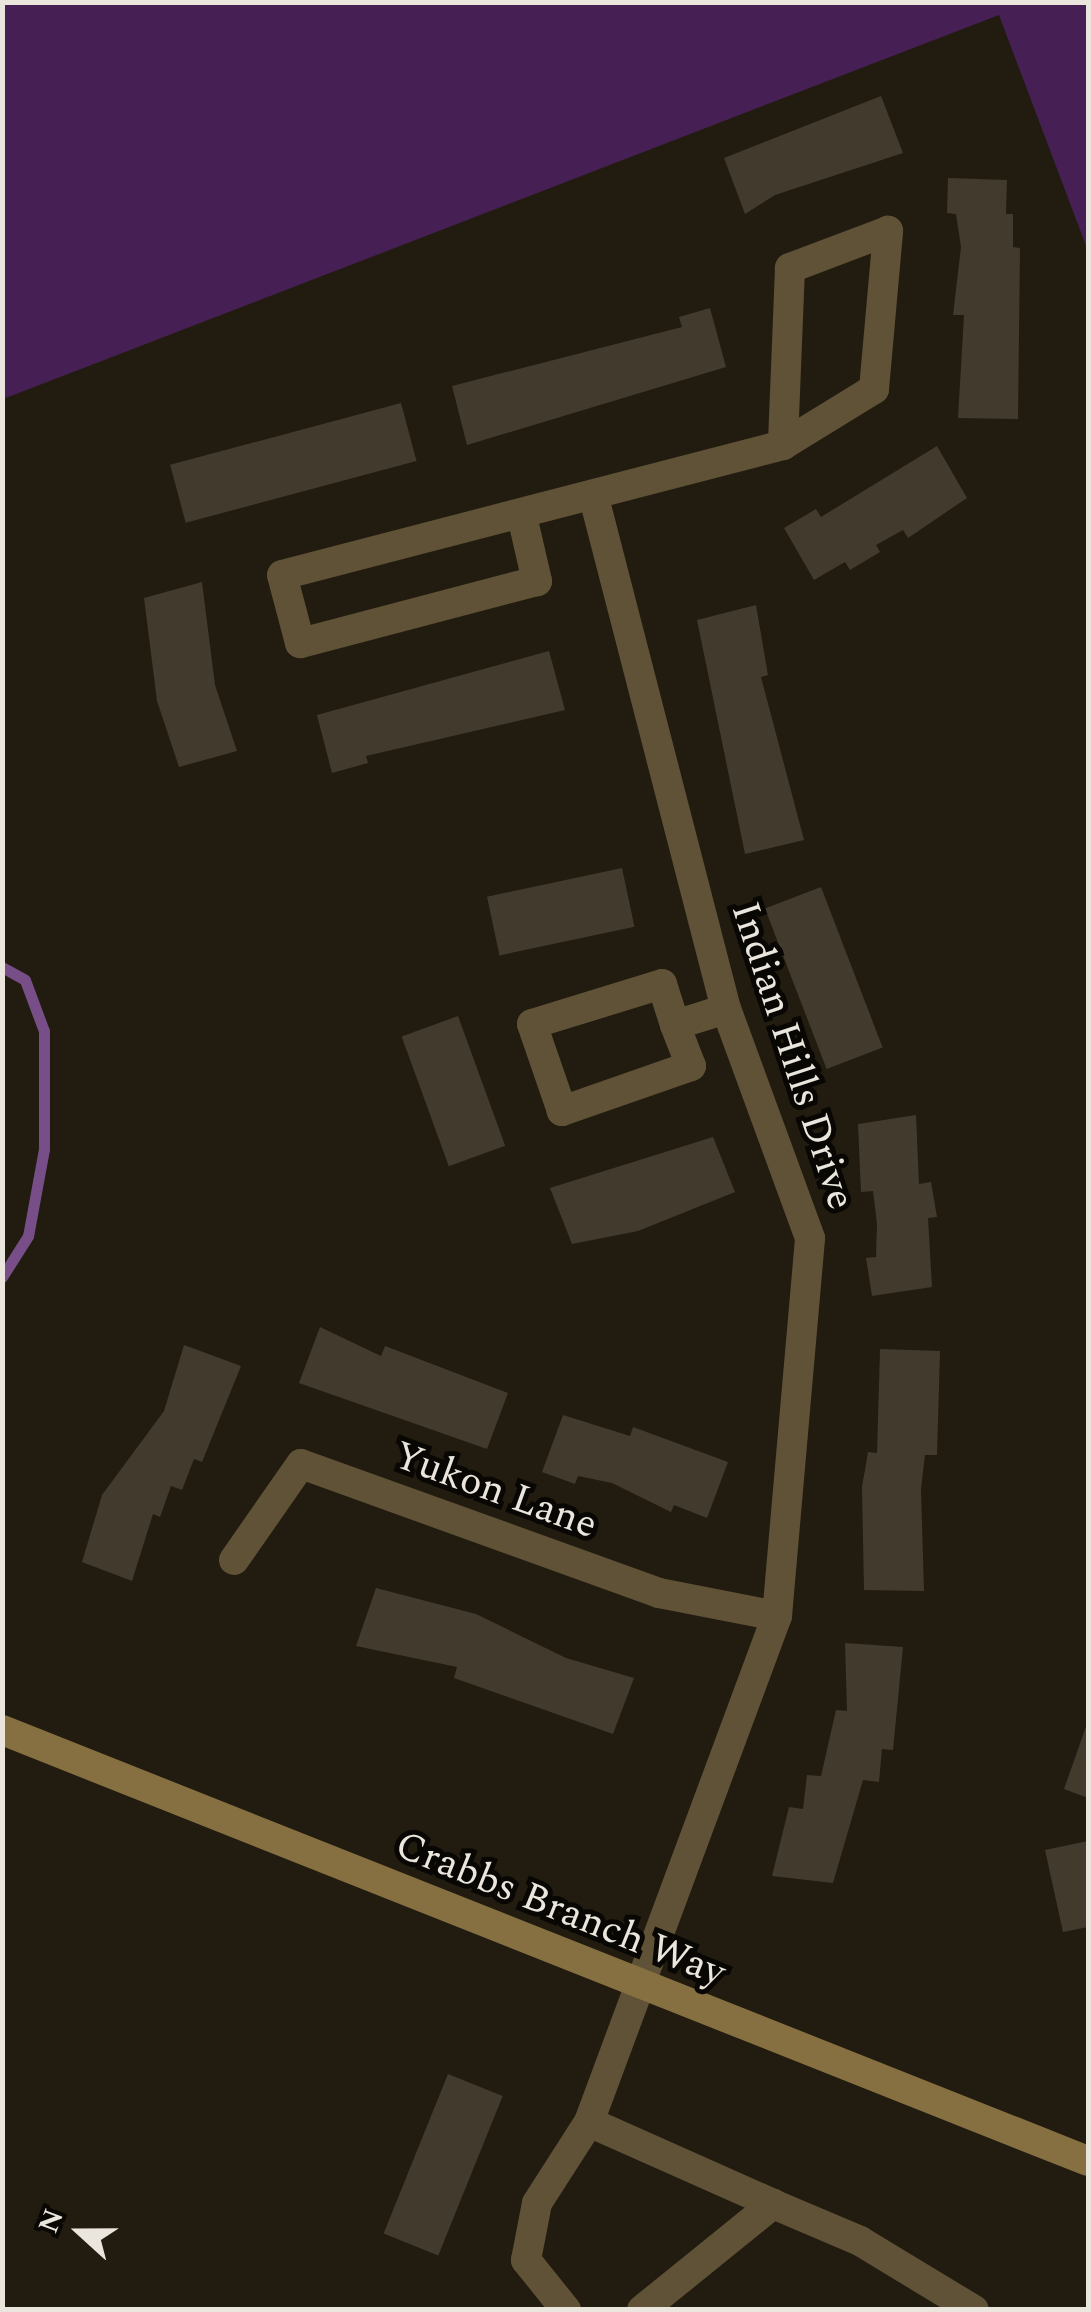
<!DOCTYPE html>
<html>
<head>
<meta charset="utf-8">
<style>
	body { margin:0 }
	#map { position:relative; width:1091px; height:2312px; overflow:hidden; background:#221c10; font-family:Spectral,serif }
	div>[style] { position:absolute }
	.green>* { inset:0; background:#462054 }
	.stream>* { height:11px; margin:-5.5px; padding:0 5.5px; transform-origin:5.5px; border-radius:5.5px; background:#784e89 }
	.building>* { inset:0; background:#413a2d; transform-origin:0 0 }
	.street>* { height:30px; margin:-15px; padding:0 15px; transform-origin:15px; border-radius:15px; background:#605236 }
	.secondary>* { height:30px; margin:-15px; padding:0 15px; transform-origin:15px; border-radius:15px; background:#867041 }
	span { translate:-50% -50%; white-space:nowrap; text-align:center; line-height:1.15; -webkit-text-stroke:10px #090703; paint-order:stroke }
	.street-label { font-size:40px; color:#eae6dd }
	.frame { position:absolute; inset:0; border:5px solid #eae6dd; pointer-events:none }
	.north { position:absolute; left:30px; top:2182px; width:100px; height:100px; -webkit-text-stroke:8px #090703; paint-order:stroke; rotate:291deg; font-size:28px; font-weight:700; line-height:40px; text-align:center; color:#eae6dd }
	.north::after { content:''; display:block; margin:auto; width:35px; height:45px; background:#eae6dd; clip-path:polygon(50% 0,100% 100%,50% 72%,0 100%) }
</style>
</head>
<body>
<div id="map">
	<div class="green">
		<i style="clip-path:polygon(3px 2px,1088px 3px,1088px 251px,999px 15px,3px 399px)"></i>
	</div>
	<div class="stream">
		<i style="left:2px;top:967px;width:26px;rotate:29deg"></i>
		<i style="left:25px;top:980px;width:54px;rotate:69.6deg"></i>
		<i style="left:44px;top:1031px;width:118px;rotate:90deg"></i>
		<i style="left:44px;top:1149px;width:88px;rotate:100.4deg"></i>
		<i style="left:28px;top:1236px;width:49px;rotate:122.4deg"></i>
	</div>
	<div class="building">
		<i style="clip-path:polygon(881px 96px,903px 153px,775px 195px,745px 214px,724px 158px)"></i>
		<i style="clip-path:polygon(948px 178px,1007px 180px,1006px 214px,1013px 214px,1013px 247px,1020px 248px,1018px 419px,958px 418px,964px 315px,953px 315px,961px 247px,956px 214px,947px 213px)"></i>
		<i style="clip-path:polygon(710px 308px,726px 367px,467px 445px,452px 386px,682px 327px,679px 317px)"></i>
		<i style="left:401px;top:403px;width:60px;height:239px;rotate:75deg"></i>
		<i style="clip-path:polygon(937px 446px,967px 498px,908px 538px,903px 530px,876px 545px,880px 552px,850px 570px,845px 562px,814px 580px,784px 528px,816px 509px,821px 517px)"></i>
		<i style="clip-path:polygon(202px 582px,215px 685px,237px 751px,179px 767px,157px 701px,144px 598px)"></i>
		<i style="clip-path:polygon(756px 605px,768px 675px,761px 677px,804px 840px,745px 854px,697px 620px)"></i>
		<i style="clip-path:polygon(549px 651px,565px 710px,366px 756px,368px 763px,332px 773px,317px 715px)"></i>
		<i style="left:622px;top:868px;width:60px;height:138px;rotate:78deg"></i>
		<i style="left:821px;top:887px;width:172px;height:60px;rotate:69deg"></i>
		<i style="left:458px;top:1016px;width:138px;height:60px;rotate:70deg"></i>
		<i style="clip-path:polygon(916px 1115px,919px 1184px,931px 1182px,937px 1217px,928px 1218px,932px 1287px,872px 1296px,866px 1258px,876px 1257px,877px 1224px,873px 1191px,861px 1192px,858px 1124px)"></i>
		<i style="clip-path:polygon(713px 1137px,735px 1192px,638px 1231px,572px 1244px,550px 1188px)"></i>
		<i style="clip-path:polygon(320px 1327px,381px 1356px,385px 1346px,508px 1393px,487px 1449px,299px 1383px)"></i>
		<i style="clip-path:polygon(184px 1345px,241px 1366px,202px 1462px,194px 1459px,182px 1490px,171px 1486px,160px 1517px,153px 1514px,132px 1581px,82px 1562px,102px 1495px,164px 1411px)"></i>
		<i style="clip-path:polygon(880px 1349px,940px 1351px,937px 1455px,925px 1455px,921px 1489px,924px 1591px,864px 1590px,862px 1487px,868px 1452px,877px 1453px)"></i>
		<i style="clip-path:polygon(563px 1415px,630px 1436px,633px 1427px,728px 1462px,707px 1518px,674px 1505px,671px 1512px,612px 1483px,578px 1476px,575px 1484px,542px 1472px)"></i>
		<i style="clip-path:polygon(376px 1588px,476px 1614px,566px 1658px,634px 1678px,613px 1734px,454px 1678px,457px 1667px,356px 1646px)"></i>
		<i style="clip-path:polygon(845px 1643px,903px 1647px,893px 1750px,882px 1749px,879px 1782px,863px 1780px,833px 1883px,772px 1876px,789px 1807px,803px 1809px,807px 1775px,821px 1776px,836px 1710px,847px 1711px)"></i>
		<i style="clip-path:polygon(1088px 1721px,1088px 1798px,1064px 1789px)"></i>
		<i style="clip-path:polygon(1088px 1841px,1088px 1927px,1063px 1932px,1045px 1850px)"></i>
		<i style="left:448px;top:2074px;width:59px;height:172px;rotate:22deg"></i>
	</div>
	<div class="street">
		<i style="left:522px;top:516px;width:67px;rotate:77deg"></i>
		<i style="left:537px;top:581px;width:245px;rotate:165.3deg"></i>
		<i style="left:300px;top:643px;width:70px;rotate:-104.8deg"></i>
		<i style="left:282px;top:575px;width:518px;rotate:-14.55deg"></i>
		<i style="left:783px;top:445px;width:107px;rotate:-31.6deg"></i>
		<i style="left:874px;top:389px;width:159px;rotate:-84.9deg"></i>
		<i style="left:888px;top:231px;width:105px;rotate:159.3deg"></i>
		<i style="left:790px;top:268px;width:177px;rotate:92.3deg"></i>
		<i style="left:675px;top:1025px;width:44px;rotate:68.7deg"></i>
		<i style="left:691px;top:1066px;width:137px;rotate:160.8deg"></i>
		<i style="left:562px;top:1111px;width:92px;rotate:-109deg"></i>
		<i style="left:532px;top:1024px;width:136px;rotate:-17.1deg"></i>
		<i style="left:662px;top:984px;width:43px;rotate:72.4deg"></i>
		<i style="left:675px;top:1025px;width:53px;rotate:-17.4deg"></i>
		<i style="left:234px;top:1560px;width:117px;rotate:-55.1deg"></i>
		<i style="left:301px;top:1464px;width:381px;rotate:19.8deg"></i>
		<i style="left:659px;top:1593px;width:120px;rotate:11deg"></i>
		<i style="left:589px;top:2122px;width:201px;rotate:24deg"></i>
		<i style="left:566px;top:2310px;width:64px;rotate:-128.7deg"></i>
		<i style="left:526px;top:2260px;width:58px;rotate:-79.1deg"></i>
		<i style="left:537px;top:2203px;width:96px;rotate:-57.3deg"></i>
		<i style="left:589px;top:2122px;width:540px;rotate:-69.62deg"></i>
		<i style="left:777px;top:1616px;width:379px;rotate:-85deg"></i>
		<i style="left:810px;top:1238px;width:244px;rotate:-110.1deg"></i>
		<i style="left:726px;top:1009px;width:528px;rotate:-104.48deg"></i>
		<i style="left:642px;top:2310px;width:169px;rotate:-39deg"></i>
		<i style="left:773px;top:2204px;width:95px;rotate:23deg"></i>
		<i style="left:860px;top:2241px;width:133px;rotate:31.2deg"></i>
	</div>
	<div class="secondary">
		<i style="left:2px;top:1730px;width:1168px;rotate:21.65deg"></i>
	</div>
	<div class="street-label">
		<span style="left:792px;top:1056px;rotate:72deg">Indian Hills Drive</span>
		<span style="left:495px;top:1491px;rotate:20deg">Yukon Lane</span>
		<span style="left:560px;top:1910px;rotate:22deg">Crabbs Branch Way</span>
	</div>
	<div class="frame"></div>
	<div class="north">N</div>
</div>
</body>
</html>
